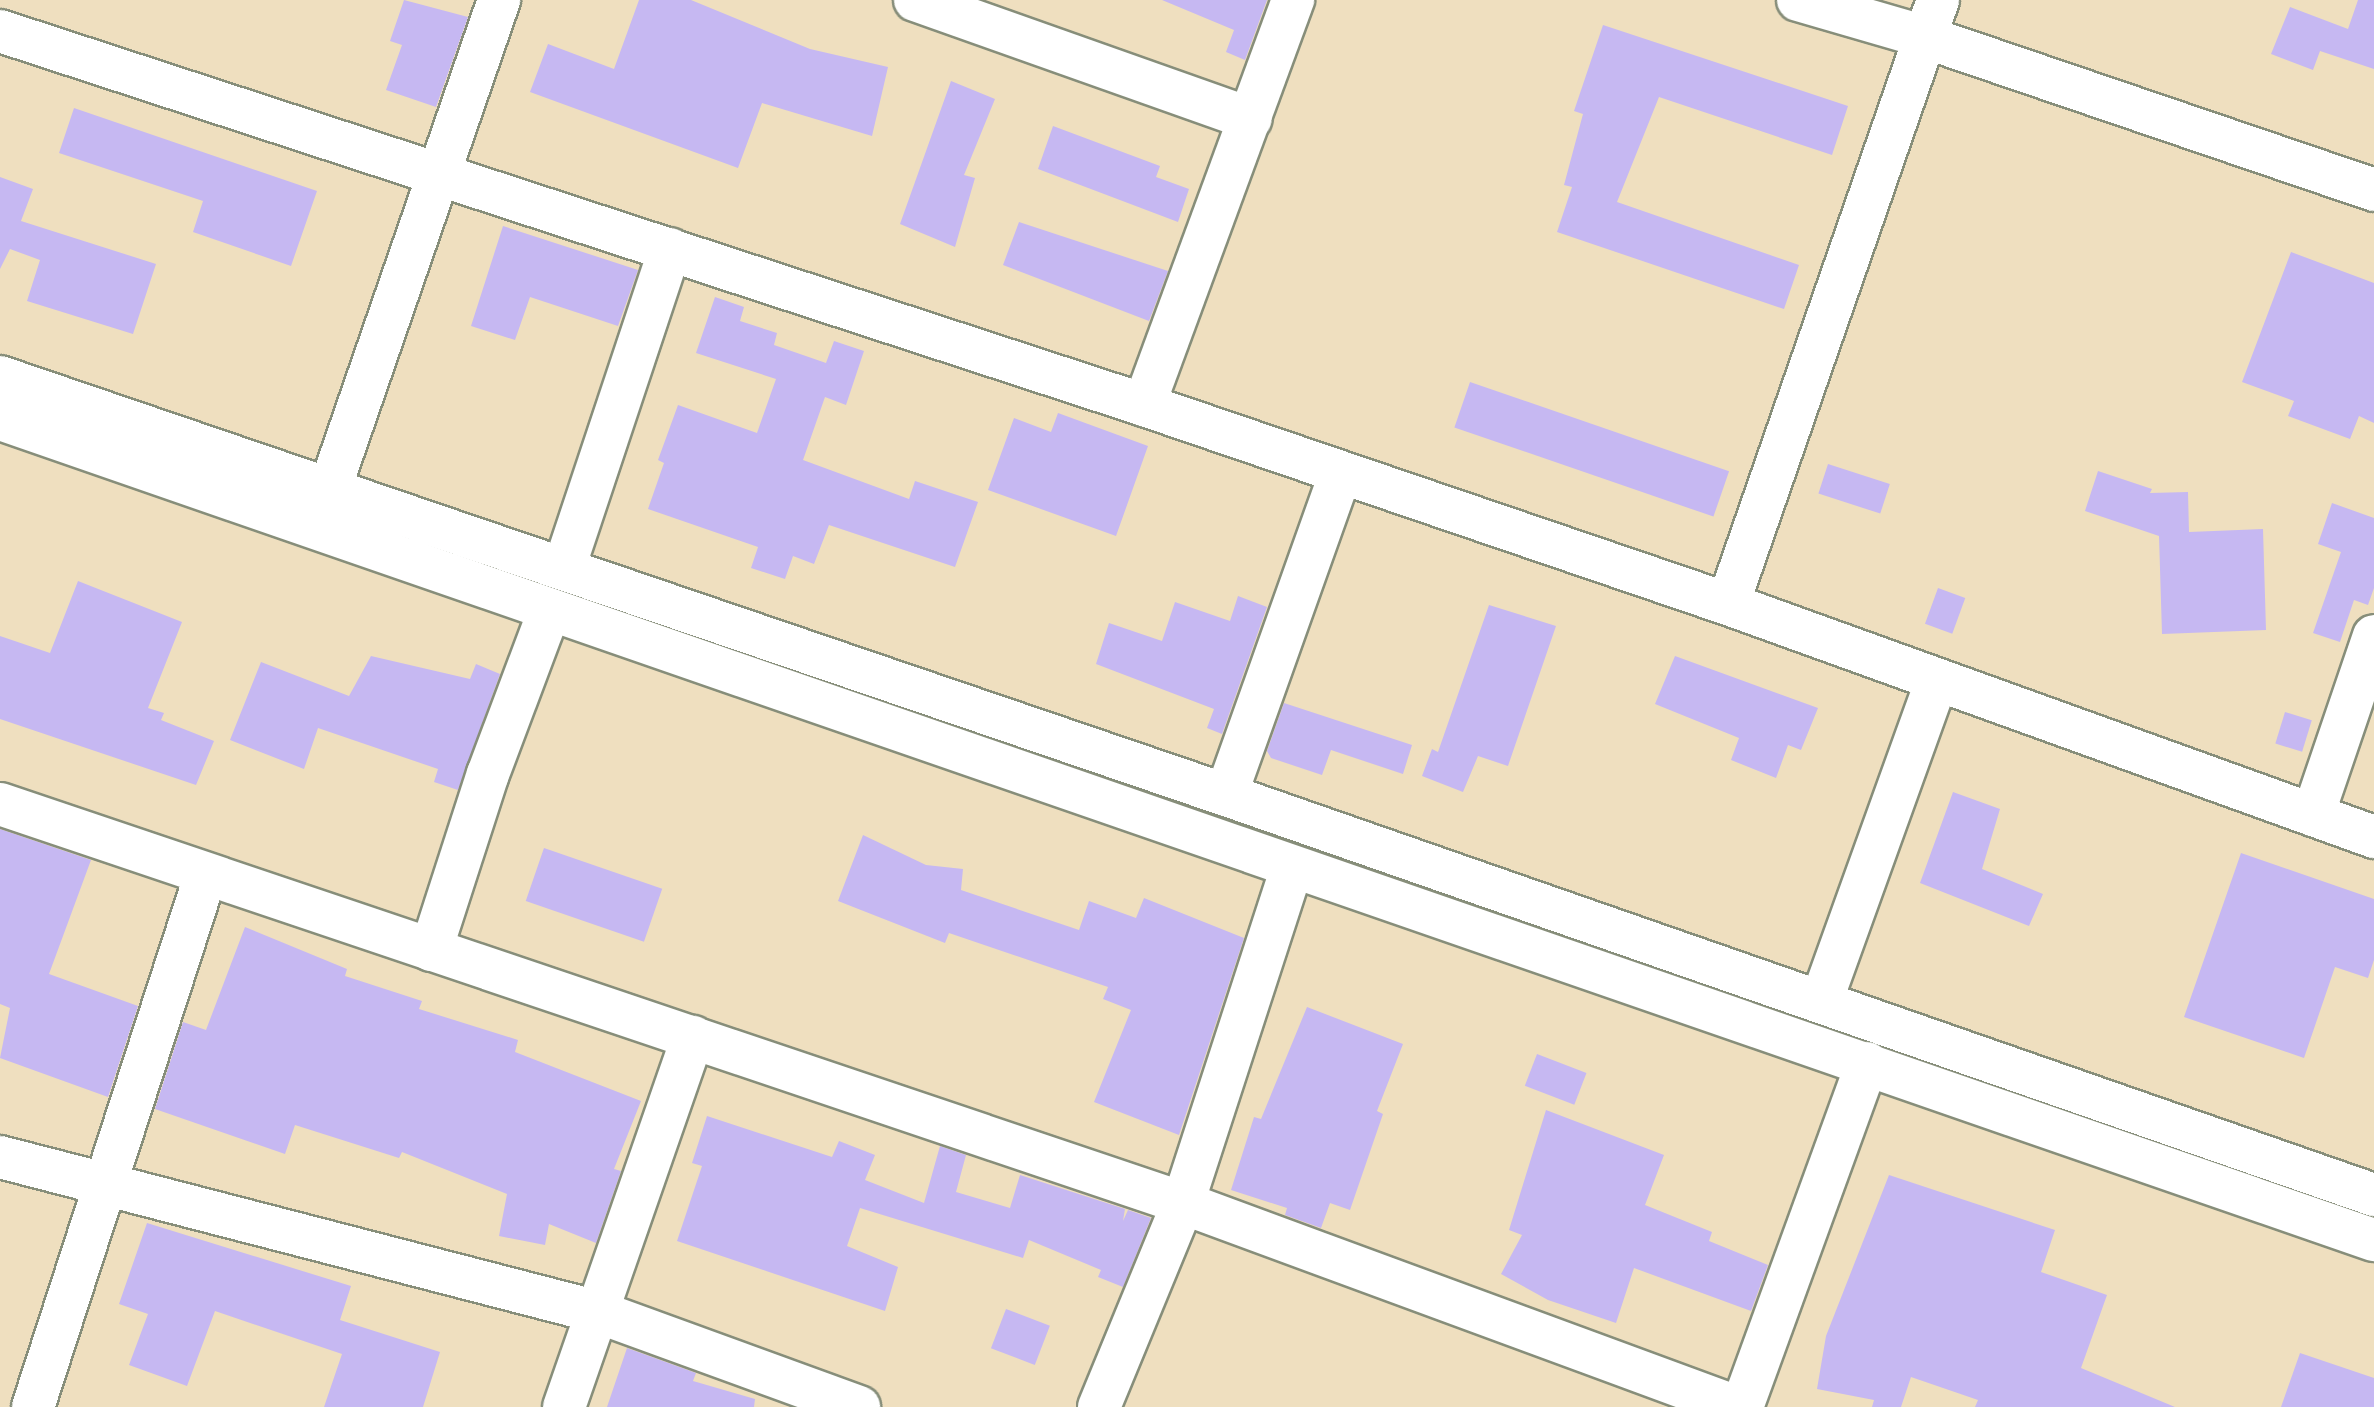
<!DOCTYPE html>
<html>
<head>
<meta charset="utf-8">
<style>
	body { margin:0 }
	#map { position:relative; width:2374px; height:1407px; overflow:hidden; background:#efdfbf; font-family:Alegreya,serif }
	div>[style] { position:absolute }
	.building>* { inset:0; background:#c6b8f2; transform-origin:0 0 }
	.roads { filter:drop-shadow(2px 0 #878e7a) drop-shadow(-2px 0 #878e7a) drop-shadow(0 2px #878e7a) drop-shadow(0 -2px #878e7a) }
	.minor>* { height:42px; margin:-21px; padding:0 21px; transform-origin:21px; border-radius:21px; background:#fff }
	span { translate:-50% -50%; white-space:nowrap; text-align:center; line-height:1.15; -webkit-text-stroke:8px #fbf7ec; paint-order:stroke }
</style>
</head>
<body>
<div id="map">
	<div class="building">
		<i style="clip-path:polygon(404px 0,468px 17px,436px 107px,386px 90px,402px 45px,390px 41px)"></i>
		<i style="clip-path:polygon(639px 0,691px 0,810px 49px,888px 67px,872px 136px,762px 103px,738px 168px,530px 92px,548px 44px,614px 69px)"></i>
		<i style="clip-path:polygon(1162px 0,1267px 0,1245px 60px,1226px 52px,1234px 30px)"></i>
		<i style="clip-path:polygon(2358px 0,2374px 0,2374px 69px,2320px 51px,2313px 70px,2271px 54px,2290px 7px,2348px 29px)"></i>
		<i style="clip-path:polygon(1603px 25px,1848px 106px,1832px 155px,1659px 97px,1617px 202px,1799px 265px,1784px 309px,1557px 232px,1572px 187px,1564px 185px,1583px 114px,1574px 111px)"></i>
		<i style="clip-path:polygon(951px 81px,995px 99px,964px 175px,975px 178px,955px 247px,900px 224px)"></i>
		<i style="clip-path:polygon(74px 108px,317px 191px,291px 266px,193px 232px,203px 201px,59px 153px)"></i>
		<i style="clip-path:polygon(1053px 126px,1160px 166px,1156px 177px,1189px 189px,1178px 222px,1038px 169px)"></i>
		<i style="clip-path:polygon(0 177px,33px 189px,21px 221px,156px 264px,133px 334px,27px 301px,40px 260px,10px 249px,0 269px)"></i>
		<i style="clip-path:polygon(1019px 222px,1168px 271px,1149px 321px,1003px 265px)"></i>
		<i style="clip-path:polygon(503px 226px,638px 270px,618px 326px,530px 297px,515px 340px,471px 326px)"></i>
		<i style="clip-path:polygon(2291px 252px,2374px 283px,2374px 423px,2359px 416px,2350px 439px,2288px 416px,2294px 401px,2242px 382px)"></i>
		<i style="clip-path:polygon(715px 297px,744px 307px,740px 321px,777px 333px,774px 345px,826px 363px,834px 341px,864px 351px,846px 405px,825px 397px,803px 460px,909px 499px,915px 481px,978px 502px,955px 567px,829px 525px,814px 564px,793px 556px,785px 579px,751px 568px,758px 547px,648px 509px,664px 463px,658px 460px,678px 405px,757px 433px,776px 379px,696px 353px)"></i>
		<i style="left:1470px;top:382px;width:274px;height:48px;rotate:19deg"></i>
		<i style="clip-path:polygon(1058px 413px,1148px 446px,1116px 536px,988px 490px,1014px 418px,1051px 432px)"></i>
		<i style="left:1828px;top:464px;width:65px;height:31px;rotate:18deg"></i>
		<i style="clip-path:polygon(2098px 471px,2152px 489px,2150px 493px,2188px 492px,2189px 532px,2263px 529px,2266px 630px,2162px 634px,2159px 536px,2085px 511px)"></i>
		<i style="clip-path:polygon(2332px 503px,2374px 518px,2374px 588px,2368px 605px,2354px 600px,2340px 642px,2313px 633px,2341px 552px,2318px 544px)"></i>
		<i style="clip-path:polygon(78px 581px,182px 622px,148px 708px,164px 713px,161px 720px,214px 741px,196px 785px,0 719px,0 636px,50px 653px)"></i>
		<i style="left:1938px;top:588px;width:29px;height:38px;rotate:20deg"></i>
		<i style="clip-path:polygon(1238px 596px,1267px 607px,1222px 734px,1207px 728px,1214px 709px,1096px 664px,1109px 623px,1162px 641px,1175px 602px,1230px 621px)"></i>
		<i style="clip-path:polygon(1489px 605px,1556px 626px,1508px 766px,1478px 756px,1463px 792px,1422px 776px,1432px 749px,1438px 752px)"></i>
		<i style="clip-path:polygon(371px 656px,470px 679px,476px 664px,500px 674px,458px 790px,434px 782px,438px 769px,318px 728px,304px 769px,230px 740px,261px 662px,349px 696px)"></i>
		<i style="clip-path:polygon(1675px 656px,1818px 708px,1801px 750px,1788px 745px,1776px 778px,1731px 760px,1739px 738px,1655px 704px)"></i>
		<i style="clip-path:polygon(1284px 703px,1412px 745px,1403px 774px,1331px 750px,1322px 775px,1271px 758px,1267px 751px)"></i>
		<i style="left:2285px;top:712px;width:28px;height:33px;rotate:17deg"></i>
		<i style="clip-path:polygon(1953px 792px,2000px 809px,1982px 869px,2043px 894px,2029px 926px,1920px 883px)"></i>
		<i style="clip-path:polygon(0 829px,91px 860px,49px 974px,138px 1006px,108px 1097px,0 1058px,10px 1008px,0 1004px)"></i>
		<i style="clip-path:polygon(863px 835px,926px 865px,963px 869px,961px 890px,1079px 930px,1089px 901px,1136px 918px,1144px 898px,1244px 938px,1179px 1135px,1094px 1102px,1131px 1010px,1103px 999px,1108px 987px,949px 933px,945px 943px,838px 901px)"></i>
		<i style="left:544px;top:848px;width:125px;height:56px;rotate:19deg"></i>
		<i style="clip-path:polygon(2241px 853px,2374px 899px,2374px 960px,2368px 978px,2335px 967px,2304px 1058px,2184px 1017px)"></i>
		<i style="clip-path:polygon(245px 927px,347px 969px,345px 976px,422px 1001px,419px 1009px,518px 1040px,515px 1052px,641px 1101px,614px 1169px,621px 1171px,596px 1243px,549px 1224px,545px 1245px,499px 1236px,507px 1194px,402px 1152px,399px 1158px,295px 1125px,285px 1154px,155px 1109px,183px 1022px,206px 1030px)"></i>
		<i style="clip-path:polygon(1307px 1007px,1403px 1044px,1377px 1111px,1383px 1114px,1350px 1210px,1330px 1203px,1321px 1228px,1285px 1215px,1287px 1208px,1231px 1190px,1254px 1117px,1261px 1119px)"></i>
		<i style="left:1537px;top:1054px;width:53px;height:34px;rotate:21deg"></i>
		<i style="clip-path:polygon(1546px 1110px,1664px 1155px,1645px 1205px,1712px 1232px,1709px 1241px,1768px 1265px,1751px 1311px,1634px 1268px,1616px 1323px,1548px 1300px,1501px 1274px,1522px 1235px,1509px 1230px)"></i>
		<i style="clip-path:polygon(707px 1116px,832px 1157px,839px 1141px,875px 1155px,865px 1180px,924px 1203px,940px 1146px,966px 1155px,956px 1192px,1010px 1208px,1020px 1175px,1125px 1209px,1123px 1221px,1128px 1210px,1151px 1218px,1123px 1287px,1098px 1277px,1101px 1270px,1029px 1240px,1023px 1258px,860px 1208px,847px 1246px,898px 1267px,885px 1311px,677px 1241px,702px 1166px,692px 1163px)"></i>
		<i style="clip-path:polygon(1889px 1175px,2055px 1230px,2041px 1272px,2107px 1295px,2081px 1368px,2175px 1407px,1975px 1407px,1978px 1400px,1911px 1377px,1901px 1407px,1872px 1407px,1874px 1400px,1817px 1389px,1826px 1336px)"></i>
		<i style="clip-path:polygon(147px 1223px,351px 1286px,340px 1320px,440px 1352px,423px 1407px,324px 1407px,342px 1354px,215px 1311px,187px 1386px,129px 1365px,148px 1314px,119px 1304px)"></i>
		<i style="left:1006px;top:1309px;width:47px;height:42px;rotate:21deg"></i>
		<i style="clip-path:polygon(627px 1348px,696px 1373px,693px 1381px,755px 1399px,754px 1407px,607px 1407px)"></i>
		<i style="clip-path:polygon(2300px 1353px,2374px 1378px,2374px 1407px,2281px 1407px)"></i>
	</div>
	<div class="roads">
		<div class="minor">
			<i style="left:915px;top:0;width:356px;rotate:19.5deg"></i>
			<i style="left:1798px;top:0;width:132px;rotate:16.2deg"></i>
			<i style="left:1925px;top:37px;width:474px;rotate:18.8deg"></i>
			<i style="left:0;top:31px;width:1204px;rotate:18.1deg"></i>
			<i style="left:1144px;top:405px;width:617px;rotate:18.82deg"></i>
			<i style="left:1728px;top:604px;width:687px;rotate:19.83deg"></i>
			<i style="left:0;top:377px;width:1295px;rotate:18.83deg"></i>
			<i style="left:1226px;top:795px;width:1216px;rotate:19.21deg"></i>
			<i style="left:1144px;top:405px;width:432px;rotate:-69.8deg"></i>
			<i style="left:0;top:419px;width:2512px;rotate:19.08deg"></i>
			<i style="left:329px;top:491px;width:520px;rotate:-70.9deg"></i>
			<i style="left:564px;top:568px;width:336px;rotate:-71.6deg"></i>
			<i style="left:1728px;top:604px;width:639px;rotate:-70.83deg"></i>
			<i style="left:1226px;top:795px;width:341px;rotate:-70.4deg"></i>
			<i style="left:0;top:804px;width:1248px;rotate:18.64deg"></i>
			<i style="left:1183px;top:1203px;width:590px;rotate:20.22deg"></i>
			<i style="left:2313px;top:815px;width:189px;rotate:-71.2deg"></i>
			<i style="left:431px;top:950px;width:185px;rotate:-72.1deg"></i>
			<i style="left:488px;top:774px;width:173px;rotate:-69.4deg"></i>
			<i style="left:1821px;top:1002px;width:340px;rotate:-70.2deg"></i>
			<i style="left:0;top:1157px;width:618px;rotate:14.53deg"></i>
			<i style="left:598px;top:1312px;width:278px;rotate:20deg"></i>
			<i style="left:33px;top:1407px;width:560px;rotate:-72.02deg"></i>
			<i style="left:564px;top:1407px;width:392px;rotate:-70.8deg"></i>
			<i style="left:1099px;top:1407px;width:221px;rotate:-67.6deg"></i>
			<i style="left:1183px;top:1203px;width:352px;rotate:-72deg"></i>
			<i style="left:1742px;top:1407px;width:366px;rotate:-70deg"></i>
		</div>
	</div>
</div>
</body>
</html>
